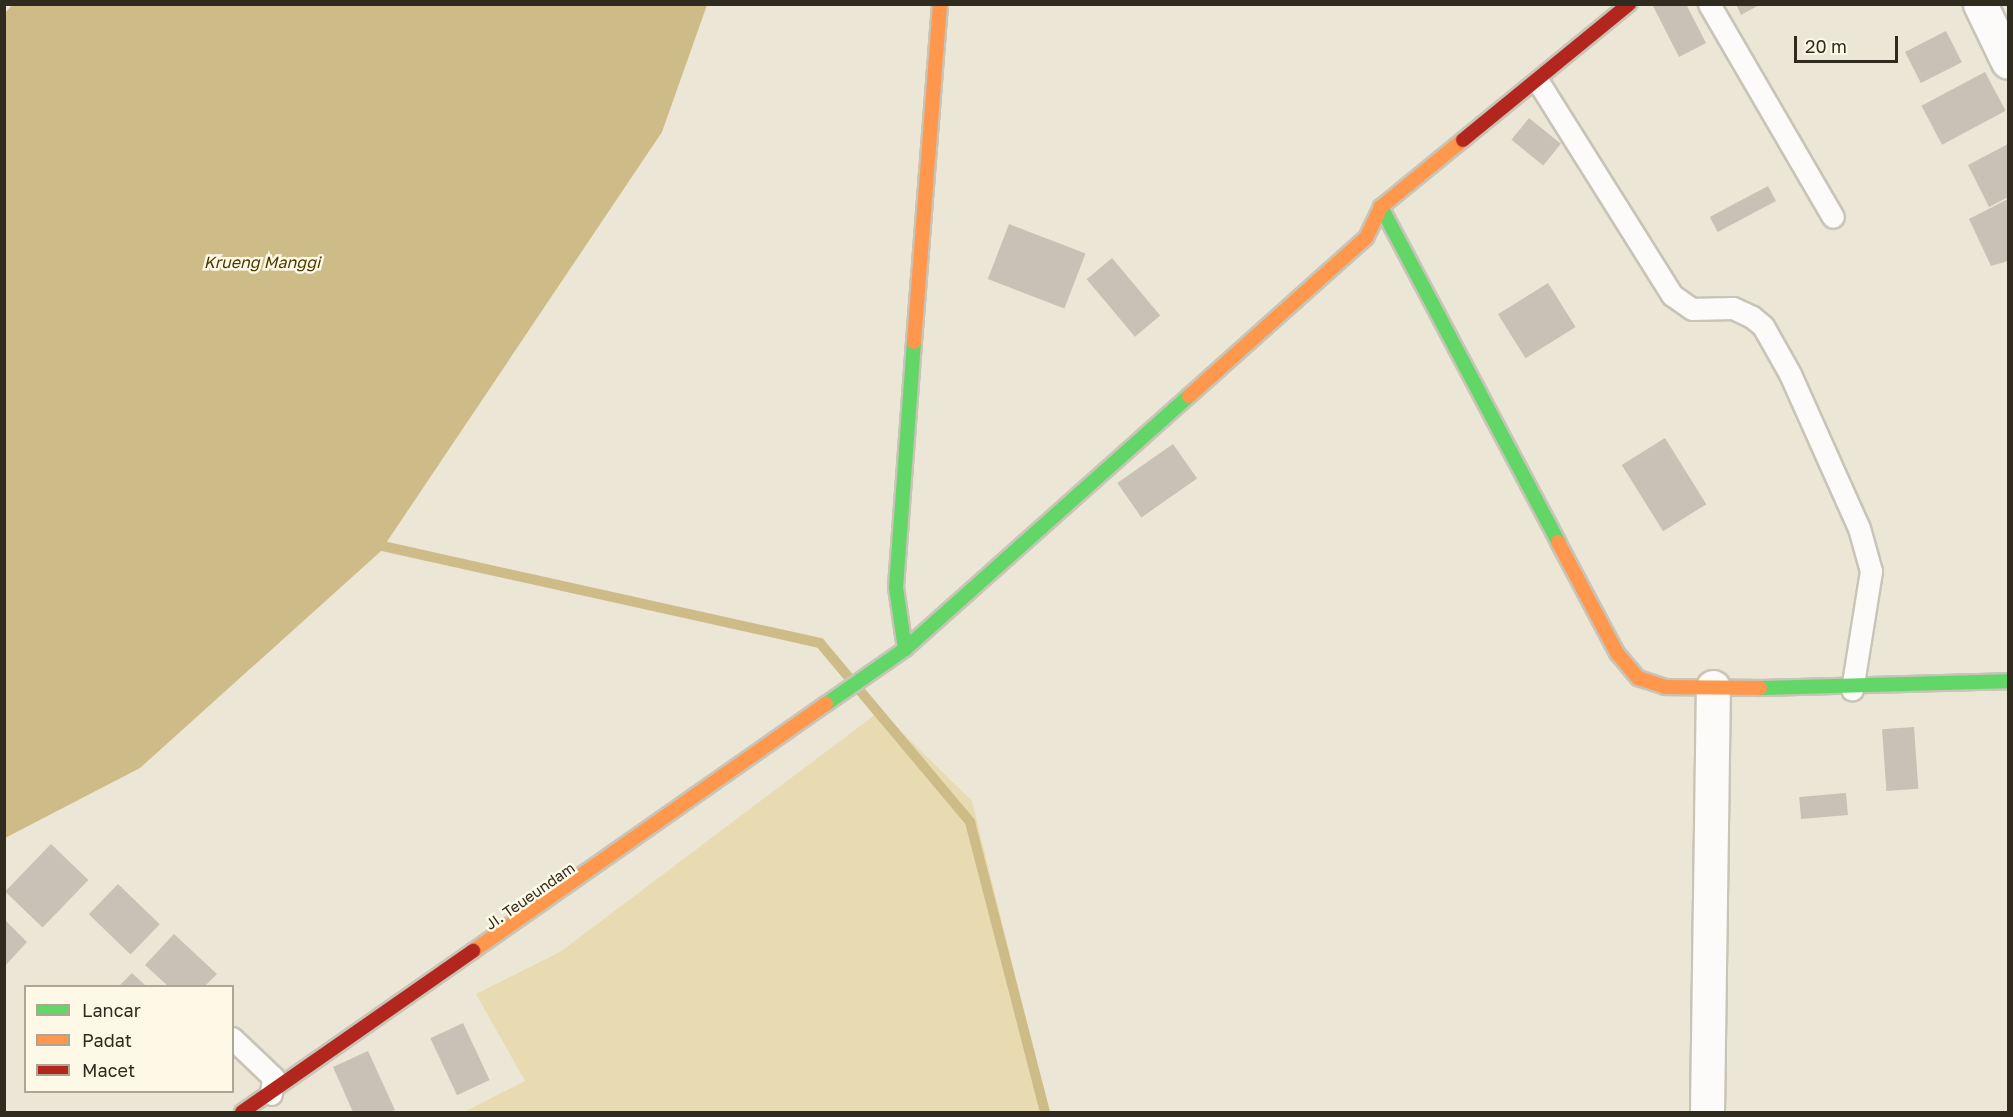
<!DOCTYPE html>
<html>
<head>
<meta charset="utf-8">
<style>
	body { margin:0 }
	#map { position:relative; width:2013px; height:1117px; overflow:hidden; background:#ece6d6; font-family:"Golos Text",sans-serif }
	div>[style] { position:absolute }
	.green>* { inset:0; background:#e9dbb1 }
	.water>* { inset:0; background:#cebc88 }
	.stream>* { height:10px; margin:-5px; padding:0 5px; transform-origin:5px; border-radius:5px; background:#cebc88 }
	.building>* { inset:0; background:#c7c2b5; transform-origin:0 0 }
	.roads { filter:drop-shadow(2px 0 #c8c4b7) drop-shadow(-2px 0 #c8c4b7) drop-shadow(0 2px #c8c4b7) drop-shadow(0 -2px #c8c4b7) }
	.lane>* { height:21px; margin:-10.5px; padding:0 10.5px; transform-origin:10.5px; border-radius:10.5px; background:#fcfbf9 }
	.street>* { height:33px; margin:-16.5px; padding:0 16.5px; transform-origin:16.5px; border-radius:16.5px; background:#fcfbf9 }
	.fast>* { height:14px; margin:-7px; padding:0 7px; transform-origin:7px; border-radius:7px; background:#63d668 }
	.slow>* { height:14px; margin:-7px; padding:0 7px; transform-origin:7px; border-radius:7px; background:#ff974d }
	.jam>* { height:14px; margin:-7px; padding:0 7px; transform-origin:7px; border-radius:7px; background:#b3261e }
	span { translate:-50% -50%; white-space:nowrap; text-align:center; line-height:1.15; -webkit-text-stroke:5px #fef8e6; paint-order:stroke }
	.street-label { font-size:15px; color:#2f2b1f }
	.water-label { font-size:16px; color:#493900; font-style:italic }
	.frame { position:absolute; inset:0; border:6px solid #2f2b1f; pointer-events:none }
	.legend { position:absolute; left:24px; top:985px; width:210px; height:108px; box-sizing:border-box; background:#fef8e6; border:2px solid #aba696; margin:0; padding:8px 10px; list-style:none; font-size:18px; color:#2f2b1f }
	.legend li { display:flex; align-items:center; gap:12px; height:30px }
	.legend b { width:30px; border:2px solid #aba696 }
	.scale { position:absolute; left:1794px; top:36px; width:104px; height:27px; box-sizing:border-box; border:3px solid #2f2b1f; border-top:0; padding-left:8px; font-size:18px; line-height:21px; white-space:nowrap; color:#2f2b1f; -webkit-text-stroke:4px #fef8e6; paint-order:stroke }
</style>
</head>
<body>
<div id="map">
	<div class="green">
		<i style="clip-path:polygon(880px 711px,972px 801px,1049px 1112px,464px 1112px,525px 1081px,476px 994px,560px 952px)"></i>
	</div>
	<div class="water">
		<i style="clip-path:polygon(13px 4px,707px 5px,662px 132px,380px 552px,140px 768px,5px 838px,4px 14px)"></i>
	</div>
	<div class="stream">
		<i style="left:369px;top:543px;width:462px;rotate:12.5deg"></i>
		<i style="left:820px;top:643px;width:234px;rotate:50deg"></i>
		<i style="left:970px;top:822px;width:300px;rotate:75.5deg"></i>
	</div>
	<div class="building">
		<i style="clip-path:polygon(1652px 4px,1686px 4px,1706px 43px,1679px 57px)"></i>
		<i style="clip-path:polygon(1736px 4px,1761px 4px,1741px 15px)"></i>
		<i style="left:1946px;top:31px;width:35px;height:46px;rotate:63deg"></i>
		<i style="left:1985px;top:72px;width:44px;height:72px;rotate:62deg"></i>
		<i style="left:1529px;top:118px;width:41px;height:28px;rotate:39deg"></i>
		<i style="clip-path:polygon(2008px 144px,2008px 197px,1989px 207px,1968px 165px)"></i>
		<i style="left:1768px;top:186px;width:17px;height:66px;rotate:62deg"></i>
		<i style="clip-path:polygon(2008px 199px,2008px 261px,1991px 266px,1969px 219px)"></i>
		<i style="left:1009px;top:224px;width:82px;height:59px;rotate:21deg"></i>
		<i style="left:1112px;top:258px;width:75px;height:33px;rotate:50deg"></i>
		<i style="left:1548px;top:283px;width:52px;height:59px;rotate:58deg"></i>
		<i style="left:1665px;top:438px;width:78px;height:51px;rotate:58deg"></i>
		<i style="left:1173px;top:444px;width:42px;height:68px;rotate:55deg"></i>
		<i style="left:1914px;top:727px;width:62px;height:32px;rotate:86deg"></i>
		<i style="left:1846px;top:793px;width:22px;height:47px;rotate:85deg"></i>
		<i style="left:51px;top:844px;width:52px;height:66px;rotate:44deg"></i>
		<i style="left:118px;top:884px;width:58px;height:42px;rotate:44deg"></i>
		<i style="clip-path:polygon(5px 920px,27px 942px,5px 966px)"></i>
		<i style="clip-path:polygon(174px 934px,217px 974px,205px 986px,168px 986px,145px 965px)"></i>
		<i style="clip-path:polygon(132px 973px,146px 986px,119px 986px)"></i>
		<i style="left:463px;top:1023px;width:63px;height:36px;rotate:65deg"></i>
		<i style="clip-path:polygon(368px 1051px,395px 1110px,389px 1112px,353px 1112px,333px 1067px)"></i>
	</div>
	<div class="roads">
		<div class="lane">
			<i style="left:1709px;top:4px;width:246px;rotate:59.8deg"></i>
			<i style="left:1539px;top:83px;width:250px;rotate:57.9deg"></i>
			<i style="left:1672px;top:295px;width:24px;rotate:35deg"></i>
			<i style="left:1692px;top:309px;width:41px;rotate:-1.4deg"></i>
			<i style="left:1733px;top:308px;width:21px;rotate:25deg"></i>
			<i style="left:1752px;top:317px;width:14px;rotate:39deg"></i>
			<i style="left:1763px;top:326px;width:55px;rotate:60.6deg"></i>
			<i style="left:1790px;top:374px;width:169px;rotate:65.9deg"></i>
			<i style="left:1859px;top:528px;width:45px;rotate:74.4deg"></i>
			<i style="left:1871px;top:571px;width:120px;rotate:99.1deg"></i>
			<i style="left:232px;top:1038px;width:57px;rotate:43.6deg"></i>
			<i style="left:273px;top:1077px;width:17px;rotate:97deg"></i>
		</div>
		<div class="street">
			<i style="left:1980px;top:4px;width:64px;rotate:64.2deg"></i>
			<i style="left:1707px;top:1112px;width:425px;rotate:-89.2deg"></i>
		</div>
		<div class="fast">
			<i style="left:1381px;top:207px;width:379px;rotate:62.1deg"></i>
			<i style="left:905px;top:649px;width:63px;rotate:-98.3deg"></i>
			<i style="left:896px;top:587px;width:246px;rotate:-85.8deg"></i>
			<i style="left:1760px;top:688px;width:248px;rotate:-1.6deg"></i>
			<i style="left:826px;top:704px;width:96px;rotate:-34.8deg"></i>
			<i style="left:905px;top:649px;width:380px;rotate:-41.7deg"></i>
		</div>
		<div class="slow">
			<i style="left:914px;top:342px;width:339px;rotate:-85.6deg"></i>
			<i style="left:1189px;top:396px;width:237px;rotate:-41.8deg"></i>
			<i style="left:1366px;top:238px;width:34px;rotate:-64deg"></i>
			<i style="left:1381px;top:207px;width:106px;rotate:-39.3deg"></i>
			<i style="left:1558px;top:542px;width:126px;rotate:62deg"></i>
			<i style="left:1617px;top:653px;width:33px;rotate:50deg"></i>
			<i style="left:1638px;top:678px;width:28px;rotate:18deg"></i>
			<i style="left:1665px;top:687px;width:95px;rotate:0.6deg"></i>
			<i style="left:473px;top:951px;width:431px;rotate:-35deg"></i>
		</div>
		<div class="jam">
			<i style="left:1463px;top:140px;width:215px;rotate:-39.3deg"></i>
			<i style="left:242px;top:1112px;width:282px;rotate:-34.9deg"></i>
		</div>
	</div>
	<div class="street-label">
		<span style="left:530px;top:896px;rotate:-35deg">JI. Teueundam</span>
	</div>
	<div class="water-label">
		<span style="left:262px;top:262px">Krueng Manggi</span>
	</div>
	<div class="frame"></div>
	<ul class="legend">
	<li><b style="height:8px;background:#63d668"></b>Lancar</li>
	<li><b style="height:8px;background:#ff974d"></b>Padat</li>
	<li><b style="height:8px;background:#b3261e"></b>Macet</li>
	</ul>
	<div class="scale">20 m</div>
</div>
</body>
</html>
